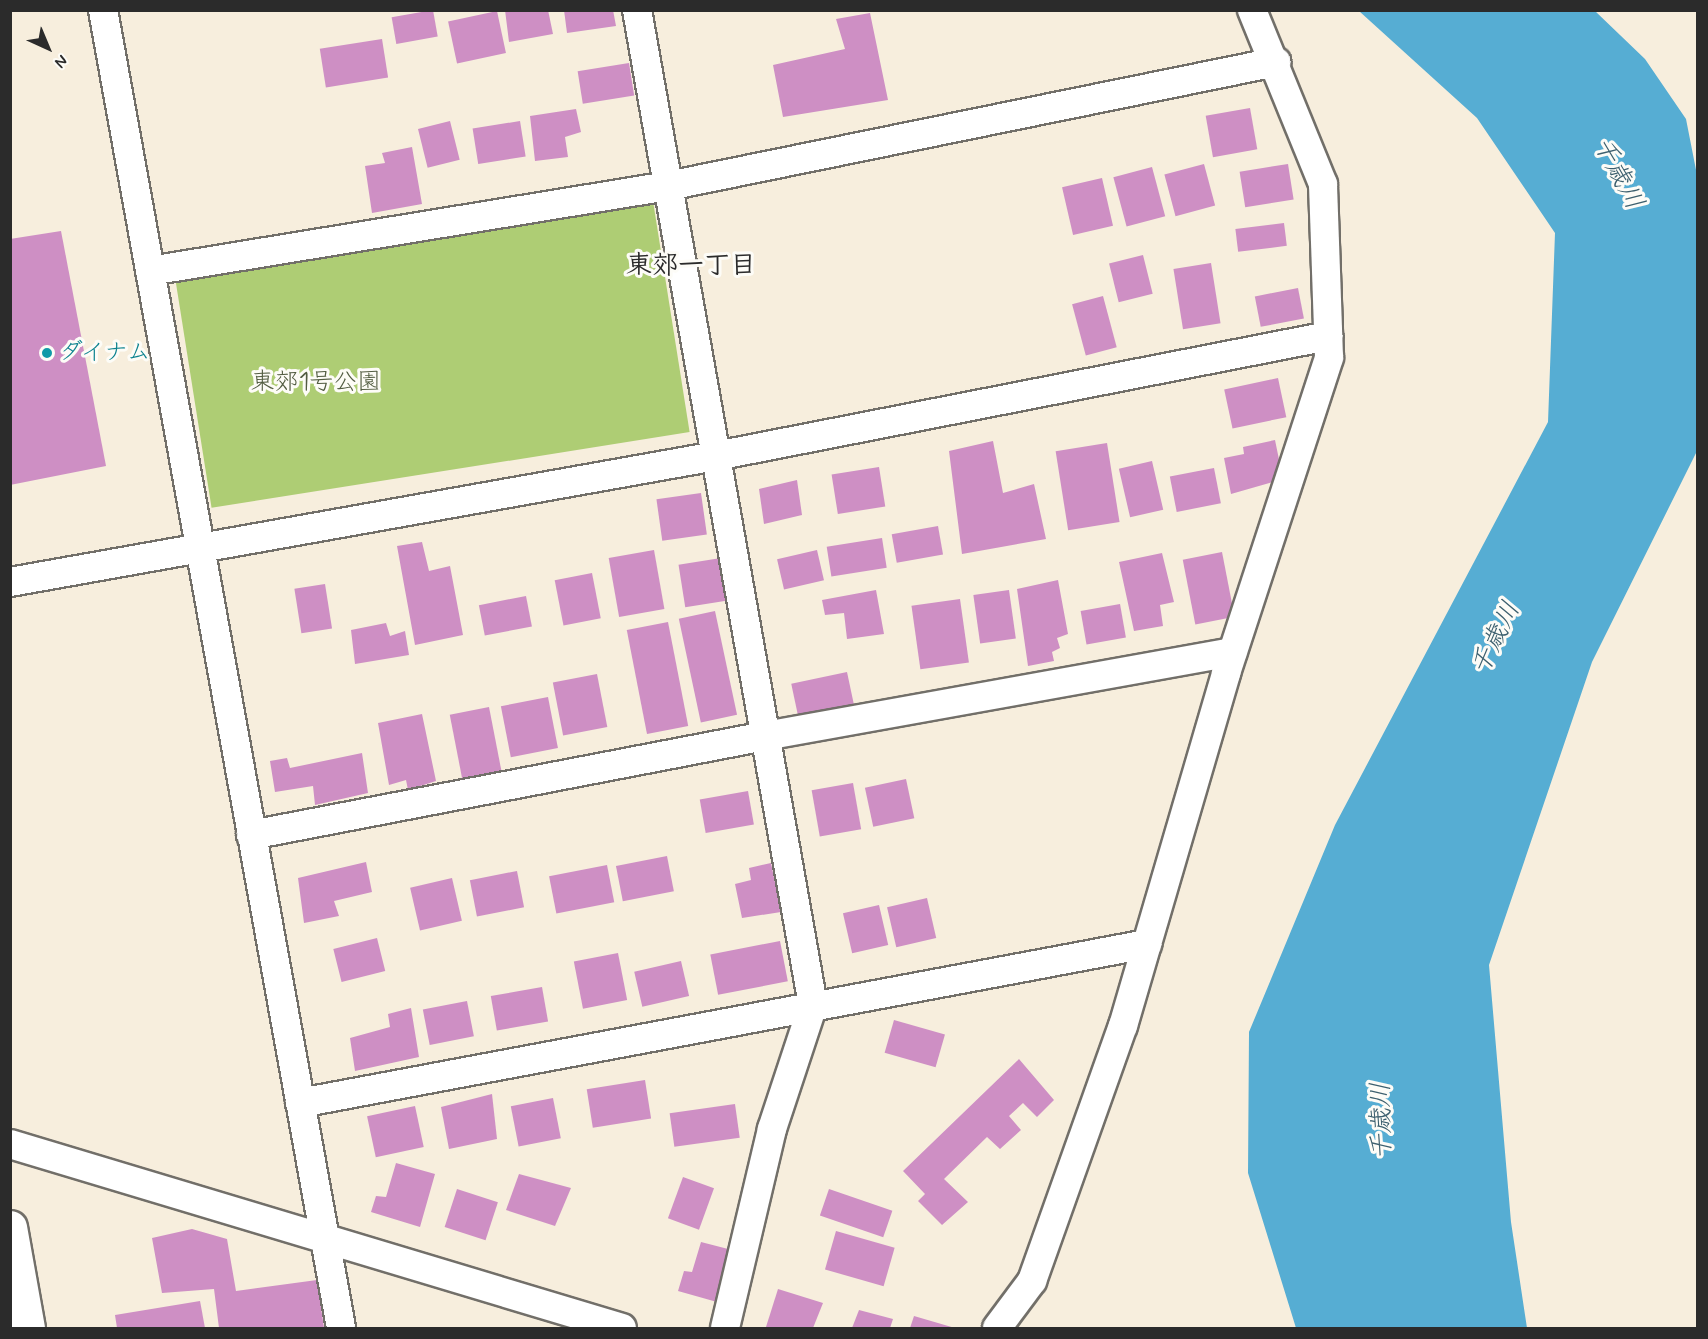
<!DOCTYPE html>
<html>
<head>
<meta charset="utf-8">
<style>
	body { margin:0 }
	#map { position:relative; width:1708px; height:1339px; overflow:hidden; background:#f7eedd; font-family:Mynerve,"Klee One",sans-serif }
	div>[style] { position:absolute }
	.green>* { inset:0; background:#aecd74; transform-origin:0 0 }
	.water>* { inset:0; background:#56add3 }
	.building>* { inset:0; background:#ce8fc4; transform-origin:0 0 }
	.roads { filter:drop-shadow(2px 0 #726f69) drop-shadow(-2px 0 #726f69) drop-shadow(0 2px #726f69) drop-shadow(0 -2px #726f69) }
	.minor>* { height:28px; margin:-14px; padding:0 14px; transform-origin:14px; border-radius:14px; background:#fff }
	.tertiary>* { height:33px; margin:-16.5px; padding:0 16.5px; transform-origin:16.5px; border-radius:16.5px; background:#fff }
	.dots>* { width:16px; height:16px; translate:-50% -50%; box-sizing:border-box; border:3px solid #fdfcf7; border-radius:50% }
	span { translate:-50% -50%; white-space:nowrap; text-align:center; line-height:1.15; -webkit-text-stroke:6px #fdfcf7; paint-order:stroke }
	.culture-label { font-size:24px; color:#0d838f }
	.left { translate:0 -50%; text-align:left }
	.park-label { font-size:24px; color:#525c41 }
	.water-label { font-size:26px; color:#3c5f6e; font-style:italic }
	.neighbourhood-label { font-size:26px; color:#2b2b2b; font-weight:700 }
	.frame { position:absolute; inset:0; border:12px solid #2b2b2b; pointer-events:none }
	.north { position:absolute; left:18px; top:18px; width:60px; height:60px; -webkit-text-stroke:4px #fdfcf7; paint-order:stroke; rotate:136deg; font-size:16px; font-weight:700; line-height:24px; text-align:center; color:#2b2b2b }
	.north::after { content:''; display:block; margin:auto; width:21px; height:27px; background:#2b2b2b; clip-path:polygon(50% 0,100% 100%,50% 72%,0 100%) }
</style>
</head>
<body>
<div id="map">
	<div class="green">
		<i style="left:653px;top:201px;width:234px;height:484px;rotate:81deg"></i>
	</div>
	<div class="water">
		<i style="clip-path:polygon(1359px 11px,1595px 11px,1645px 59px,1686px 119px,1697px 175px,1697px 451px,1592px 662px,1489px 965px,1511px 1222px,1527px 1328px,1296px 1328px,1248px 1173px,1249px 1032px,1335px 825px,1548px 422px,1555px 233px,1477px 118px)"></i>
	</div>
	<div class="building">
		<i style="left:433px;top:10px;width:27px;height:42px;rotate:80deg"></i>
		<i style="clip-path:polygon(505px 10px,548px 10px,553px 34px,509px 42px)"></i>
		<i style="clip-path:polygon(564px 10px,613px 10px,616px 26px,567px 33px)"></i>
		<i style="left:497px;top:11px;width:43px;height:50px;rotate:78deg"></i>
		<i style="clip-path:polygon(870px 13px,888px 100px,783px 117px,773px 65px,845px 49px,836px 19px)"></i>
		<i style="left:382px;top:39px;width:39px;height:63px;rotate:81deg"></i>
		<i style="left:629px;top:63px;width:33px;height:52px;rotate:81deg"></i>
		<i style="left:1250px;top:108px;width:42px;height:45px;rotate:80deg"></i>
		<i style="clip-path:polygon(576px 109px,581px 132px,565px 137px,568px 157px,535px 161px,530px 116px)"></i>
		<i style="left:450px;top:121px;width:40px;height:33px;rotate:76deg"></i>
		<i style="left:520px;top:121px;width:36px;height:48px;rotate:81deg"></i>
		<i style="clip-path:polygon(412px 147px,422px 204px,372px 213px,365px 166px,385px 163px,382px 153px)"></i>
		<i style="left:1204px;top:164px;width:43px;height:41px;rotate:75deg"></i>
		<i style="left:1288px;top:164px;width:36px;height:49px;rotate:81deg"></i>
		<i style="left:1152px;top:167px;width:51px;height:40px;rotate:75deg"></i>
		<i style="left:1102px;top:178px;width:49px;height:41px;rotate:77deg"></i>
		<i style="left:1284px;top:223px;width:23px;height:49px;rotate:83deg"></i>
		<i style="clip-path:polygon(61px 231px,106px 466px,10px 485px,10px 239px)"></i>
		<i style="left:1143px;top:255px;width:40px;height:35px;rotate:76deg"></i>
		<i style="left:1211px;top:263px;width:61px;height:38px;rotate:81deg"></i>
		<i style="left:1298px;top:288px;width:31px;height:44px;rotate:79deg"></i>
		<i style="left:1103px;top:296px;width:53px;height:32px;rotate:75deg"></i>
		<i style="left:1278px;top:378px;width:40px;height:55px;rotate:78deg"></i>
		<i style="clip-path:polygon(1275px 440px,1283px 479px,1231px 494px,1224px 458px,1244px 454px,1243px 447px)"></i>
		<i style="clip-path:polygon(993px 441px,1003px 493px,1034px 484px,1046px 539px,962px 554px,949px 451px)"></i>
		<i style="left:1107px;top:443px;width:80px;height:52px;rotate:81deg"></i>
		<i style="left:1152px;top:461px;width:50px;height:34px;rotate:77deg"></i>
		<i style="left:879px;top:467px;width:40px;height:48px;rotate:81deg"></i>
		<i style="left:1214px;top:468px;width:36px;height:45px;rotate:79deg"></i>
		<i style="clip-path:polygon(797px 480px,802px 515px,764px 524px,759px 489px)"></i>
		<i style="left:701px;top:493px;width:42px;height:45px;rotate:82deg"></i>
		<i style="left:938px;top:526px;width:29px;height:47px;rotate:80deg"></i>
		<i style="left:882px;top:538px;width:30px;height:56px;rotate:81deg"></i>
		<i style="clip-path:polygon(422px 542px,429px 571px,450px 566px,463px 635px,415px 645px,397px 546px)"></i>
		<i style="left:654px;top:550px;width:60px;height:46px;rotate:80deg"></i>
		<i style="left:817px;top:550px;width:31px;height:41px;rotate:77deg"></i>
		<i style="left:1222px;top:552px;width:66px;height:40px;rotate:79deg"></i>
		<i style="clip-path:polygon(1162px 553px,1174px 602px,1160px 605px,1163px 626px,1134px 631px,1119px 562px)"></i>
		<i style="left:721px;top:558px;width:43px;height:43px;rotate:81deg"></i>
		<i style="left:592px;top:573px;width:46px;height:38px;rotate:79deg"></i>
		<i style="clip-path:polygon(1058px 580px,1068px 634px,1057px 638px,1060px 648px,1052px 652px,1054px 661px,1028px 666px,1017px 589px)"></i>
		<i style="left:325px;top:584px;width:45px;height:31px;rotate:81deg"></i>
		<i style="clip-path:polygon(876px 590px,884px 634px,847px 639px,844px 613px,825px 615px,822px 600px)"></i>
		<i style="left:1009px;top:590px;width:49px;height:36px;rotate:82deg"></i>
		<i style="left:526px;top:596px;width:31px;height:48px;rotate:79deg"></i>
		<i style="left:960px;top:599px;width:64px;height:49px;rotate:82deg"></i>
		<i style="left:1120px;top:604px;width:34px;height:40px;rotate:80deg"></i>
		<i style="left:715px;top:611px;width:106px;height:37px;rotate:78deg"></i>
		<i style="left:668px;top:622px;width:106px;height:42px;rotate:79deg"></i>
		<i style="clip-path:polygon(386px 623px,390px 636px,405px 631px,409px 655px,355px 664px,351px 630px)"></i>
		<i style="left:847px;top:672px;width:35px;height:57px;rotate:78deg"></i>
		<i style="left:597px;top:674px;width:54px;height:45px;rotate:79deg"></i>
		<i style="left:548px;top:697px;width:52px;height:48px;rotate:79deg"></i>
		<i style="left:489px;top:707px;width:65px;height:40px;rotate:79deg"></i>
		<i style="clip-path:polygon(422px 714px,436px 781px,408px 790px,406px 780px,389px 785px,378px 723px)"></i>
		<i style="clip-path:polygon(362px 753px,368px 793px,315px 805px,313px 786px,275px 792px,270px 761px,287px 758px,290px 768px)"></i>
		<i style="left:906px;top:779px;width:40px;height:42px;rotate:78deg"></i>
		<i style="left:853px;top:783px;width:47px;height:42px;rotate:80deg"></i>
		<i style="left:748px;top:791px;width:34px;height:49px;rotate:80deg"></i>
		<i style="left:667px;top:856px;width:36px;height:52px;rotate:79deg"></i>
		<i style="clip-path:polygon(366px 862px,372px 892px,334px 901px,339px 916px,304px 923px,298px 878px)"></i>
		<i style="clip-path:polygon(771px 863px,781px 912px,742px 918px,735px 884px,751px 880px,749px 868px)"></i>
		<i style="left:607px;top:865px;width:38px;height:59px;rotate:79deg"></i>
		<i style="left:517px;top:871px;width:37px;height:48px;rotate:79deg"></i>
		<i style="left:452px;top:878px;width:44px;height:43px;rotate:77deg"></i>
		<i style="left:927px;top:898px;width:41px;height:41px;rotate:77deg"></i>
		<i style="left:879px;top:905px;width:41px;height:37px;rotate:77deg"></i>
		<i style="left:377px;top:938px;width:34px;height:45px;rotate:76deg"></i>
		<i style="left:780px;top:941px;width:41px;height:71px;rotate:79deg"></i>
		<i style="left:618px;top:953px;width:48px;height:45px;rotate:79deg"></i>
		<i style="left:681px;top:961px;width:36px;height:48px;rotate:77deg"></i>
		<i style="left:542px;top:987px;width:35px;height:52px;rotate:80deg"></i>
		<i style="left:467px;top:1001px;width:36px;height:45px;rotate:79deg"></i>
		<i style="clip-path:polygon(411px 1008px,419px 1057px,355px 1071px,350px 1038px,390px 1027px,388px 1014px)"></i>
		<i style="left:894px;top:1020px;width:53px;height:34px;rotate:16deg"></i>
		<i style="clip-path:polygon(1019px 1059px,1054px 1100px,1037px 1117px,1023px 1103px,1009px 1116px,1021px 1130px,1000px 1149px,987px 1137px,944px 1179px,968px 1202px,942px 1225px,918px 1201px,925px 1194px,903px 1171px)"></i>
		<i style="left:645px;top:1080px;width:39px;height:59px;rotate:81deg"></i>
		<i style="clip-path:polygon(492px 1094px,497px 1139px,449px 1149px,441px 1107px)"></i>
		<i style="left:553px;top:1098px;width:41px;height:43px;rotate:79deg"></i>
		<i style="left:735px;top:1104px;width:34px;height:66px;rotate:82deg"></i>
		<i style="left:415px;top:1106px;width:42px;height:49px;rotate:78deg"></i>
		<i style="clip-path:polygon(396px 1163px,435px 1174px,420px 1227px,371px 1212px,376px 1196px,386px 1197px)"></i>
		<i style="clip-path:polygon(519px 1174px,571px 1188px,555px 1226px,506px 1210px)"></i>
		<i style="left:683px;top:1177px;width:33px;height:44px;rotate:20deg"></i>
		<i style="left:457px;top:1189px;width:43px;height:40px;rotate:18deg"></i>
		<i style="left:829px;top:1189px;width:67px;height:28px;rotate:19deg"></i>
		<i style="clip-path:polygon(192px 1229px,227px 1239px,236px 1291px,317px 1280px,324px 1328px,219px 1328px,214px 1289px,162px 1293px,152px 1238px)"></i>
		<i style="left:836px;top:1231px;width:61px;height:40px;rotate:16deg"></i>
		<i style="clip-path:polygon(701px 1242px,732px 1250px,717px 1302px,678px 1291px,684px 1271px,692px 1272px)"></i>
		<i style="clip-path:polygon(778px 1289px,823px 1303px,813px 1328px,766px 1327px)"></i>
		<i style="clip-path:polygon(200px 1301px,205px 1328px,117px 1328px,115px 1315px)"></i>
		<i style="clip-path:polygon(859px 1310px,893px 1319px,890px 1328px,852px 1328px)"></i>
		<i style="clip-path:polygon(914px 1316px,955px 1328px,910px 1328px)"></i>
	</div>
	<div class="roads">
		<div class="minor">
			<i style="left:103px;top:10px;width:1339px;rotate:79.76deg"></i>
			<i style="left:637px;top:10px;width:1010px;rotate:79.97deg"></i>
			<i style="left:813px;top:1005px;width:131px;rotate:108.3deg"></i>
			<i style="left:772px;top:1129px;width:204px;rotate:103.3deg"></i>
			<i style="left:150px;top:271px;width:525px;rotate:-9.32deg"></i>
			<i style="left:668px;top:186px;width:621px;rotate:-11.53deg"></i>
			<i style="left:10px;top:582px;width:717px;rotate:-10.12deg"></i>
			<i style="left:716px;top:456px;width:624px;rotate:-11.09deg"></i>
			<i style="left:251px;top:835px;width:523px;rotate:-10.9deg"></i>
			<i style="left:765px;top:736px;width:475px;rotate:-10.2deg"></i>
			<i style="left:300px;top:1103px;width:862px;rotate:-10.63deg"></i>
			<i style="left:10px;top:1144px;width:639px;rotate:16.73deg"></i>
			<i style="left:997px;top:1328px;width:59px;rotate:-53.3deg"></i>
			<i style="left:1032px;top:1281px;width:271px;rotate:-70.4deg"></i>
			<i style="left:1123px;top:1026px;width:368px;rotate:-73.7deg"></i>
			<i style="left:1226px;top:673px;width:332px;rotate:-71.9deg"></i>
			<i style="left:1329px;top:357px;width:173px;rotate:-92deg"></i>
			<i style="left:1323px;top:184px;width:188px;rotate:-112.2deg"></i>
		</div>
		<div class="tertiary">
			<i style="left:10px;top:1227px;width:103px;rotate:79.9deg"></i>
		</div>
	</div>
	<div class="dots">
		<i style="left:47px;top:353px;background:#0f9aa8"></i>
	</div>
	<div class="culture-label">
		<span class="left" style="left:59px;top:353px">ダイナム</span>
	</div>
	<div class="park-label">
		<span style="left:316px;top:383px">東郊1号公園</span>
	</div>
	<div class="water-label">
		<span style="left:1617px;top:174px;rotate:62deg">千歳川</span>
		<span style="left:1497px;top:639px;rotate:-64deg">千歳川</span>
		<span style="left:1383px;top:1121px;rotate:-91deg">千歳川</span>
	</div>
	<div class="neighbourhood-label">
		<span style="left:691px;top:267px">東郊一丁目</span>
	</div>
	<div class="frame"></div>
	<div class="north">N</div>
</div>
</body>
</html>
